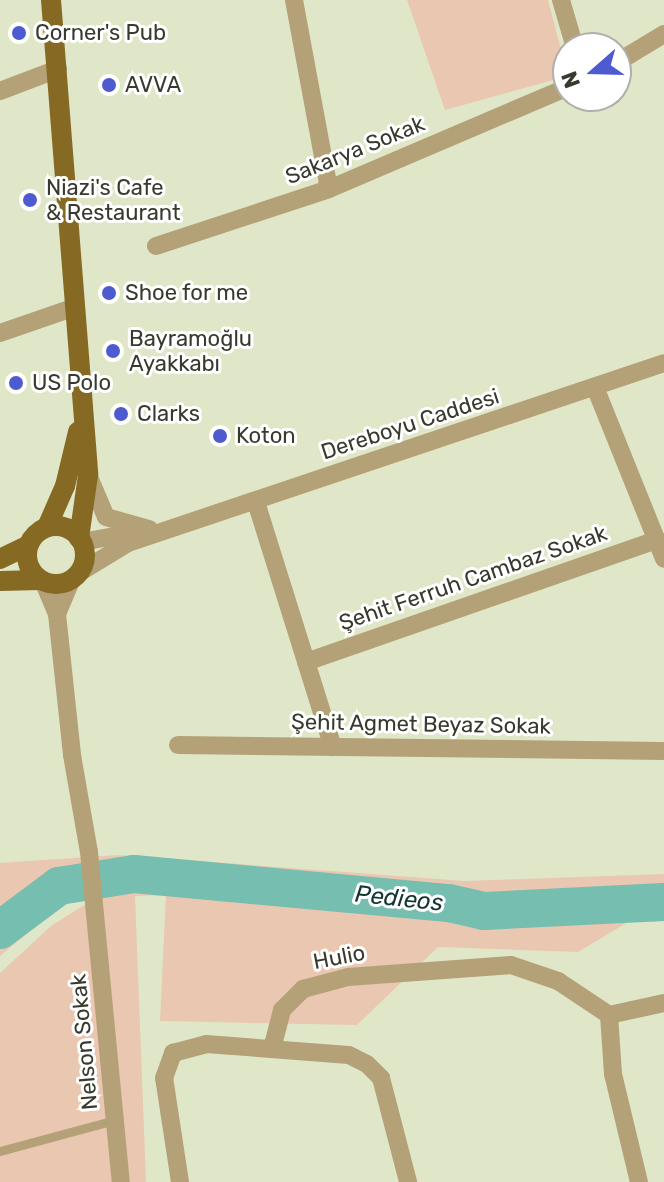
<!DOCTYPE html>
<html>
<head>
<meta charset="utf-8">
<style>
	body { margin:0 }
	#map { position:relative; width:664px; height:1182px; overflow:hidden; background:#e0e7c8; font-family:Rubik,sans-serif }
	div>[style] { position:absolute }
	.green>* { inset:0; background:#eac7b0 }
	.river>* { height:38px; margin:-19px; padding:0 19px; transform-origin:19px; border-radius:19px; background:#75beb0 }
	.lane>* { height:9px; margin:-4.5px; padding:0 4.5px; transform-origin:4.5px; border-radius:4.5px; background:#b4a177 }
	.street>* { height:18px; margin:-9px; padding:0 9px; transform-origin:9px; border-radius:9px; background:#b4a177 }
	.primary>* { height:20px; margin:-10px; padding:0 10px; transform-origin:10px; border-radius:10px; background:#866a24 }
	.primary>.ring { margin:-10px; padding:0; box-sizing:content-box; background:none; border:20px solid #866a24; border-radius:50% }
	.dots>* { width:22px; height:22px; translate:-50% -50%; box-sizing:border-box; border:4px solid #fff; border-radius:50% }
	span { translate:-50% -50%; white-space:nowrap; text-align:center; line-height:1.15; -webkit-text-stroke:6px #fff; paint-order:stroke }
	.poi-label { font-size:22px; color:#383a2e }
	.left { translate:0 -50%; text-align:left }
	.street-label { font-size:22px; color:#383a2e }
	.water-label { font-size:24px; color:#123630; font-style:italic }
	.north { position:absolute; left:552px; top:32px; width:80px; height:80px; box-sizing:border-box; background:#fff; border:2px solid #afb0ab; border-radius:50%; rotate:250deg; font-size:22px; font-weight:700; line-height:32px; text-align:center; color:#383a2e }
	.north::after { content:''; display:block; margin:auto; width:28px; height:36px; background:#4e5bd0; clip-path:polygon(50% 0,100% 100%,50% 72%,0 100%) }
</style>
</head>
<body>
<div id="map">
	<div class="green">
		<i style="clip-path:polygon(407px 0,548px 0,568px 76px,445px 110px)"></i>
		<i style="clip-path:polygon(118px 855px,464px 881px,664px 874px,664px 921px,628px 922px,578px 952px,438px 947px,357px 1025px,160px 1021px,166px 895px,135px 896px,146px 1182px,0 1182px,0 973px,51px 926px,92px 900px,66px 901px,0 956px,0 863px)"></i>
	</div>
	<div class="river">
		<i style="left:0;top:930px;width:74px;rotate:-36.7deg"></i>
		<i style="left:59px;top:886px;width:76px;rotate:-9.1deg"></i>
		<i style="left:134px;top:874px;width:316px;rotate:5.3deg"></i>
		<i style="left:449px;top:903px;width:36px;rotate:13deg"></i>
		<i style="left:484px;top:911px;width:180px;rotate:-2.9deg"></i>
	</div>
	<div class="lane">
		<i style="left:0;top:1151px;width:119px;rotate:-15.1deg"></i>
	</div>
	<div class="street">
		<i style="left:294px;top:0;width:192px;rotate:79.5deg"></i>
		<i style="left:561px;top:0;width:50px;rotate:73.7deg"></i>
		<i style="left:616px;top:63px;width:56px;rotate:-31.1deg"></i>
		<i style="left:0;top:91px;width:62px;rotate:-20.8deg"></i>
		<i style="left:156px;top:246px;width:182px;rotate:-18.2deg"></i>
		<i style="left:329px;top:189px;width:260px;rotate:-23.1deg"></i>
		<i style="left:0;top:333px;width:79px;rotate:-19.1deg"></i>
		<i style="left:595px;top:387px;width:185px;rotate:68.1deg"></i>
		<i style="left:89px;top:477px;width:43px;rotate:67deg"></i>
		<i style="left:106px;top:517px;width:45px;rotate:15.6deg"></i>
		<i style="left:256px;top:502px;width:257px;rotate:72.6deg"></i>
		<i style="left:82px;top:542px;width:55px;rotate:-10.5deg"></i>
		<i style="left:77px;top:574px;width:60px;rotate:-31.3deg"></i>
		<i style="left:128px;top:543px;width:565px;rotate:-18.56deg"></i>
		<i style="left:43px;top:581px;width:36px;rotate:67deg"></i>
		<i style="left:57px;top:614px;width:142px;rotate:83.9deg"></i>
		<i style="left:72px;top:755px;width:98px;rotate:80.1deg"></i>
		<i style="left:89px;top:852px;width:332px;rotate:84.5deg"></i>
		<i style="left:57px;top:614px;width:38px;rotate:-67deg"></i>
		<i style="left:306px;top:662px;width:372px;rotate:-19.2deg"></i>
		<i style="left:178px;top:745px;width:486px;rotate:0.7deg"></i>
		<i style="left:609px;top:1015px;width:59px;rotate:86.1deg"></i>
		<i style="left:613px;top:1074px;width:111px;rotate:76.5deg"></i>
		<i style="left:272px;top:1049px;width:40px;rotate:-75.6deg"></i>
		<i style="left:282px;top:1010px;width:30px;rotate:-45deg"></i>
		<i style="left:303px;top:989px;width:47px;rotate:-14.9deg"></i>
		<i style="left:348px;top:977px;width:163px;rotate:-4.2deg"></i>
		<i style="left:511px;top:965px;width:50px;rotate:18.8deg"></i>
		<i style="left:558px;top:981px;width:61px;rotate:33.7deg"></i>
		<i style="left:609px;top:1015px;width:56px;rotate:-12.3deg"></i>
		<i style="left:180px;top:1182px;width:105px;rotate:-98.7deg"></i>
		<i style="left:164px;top:1078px;width:27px;rotate:-70deg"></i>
		<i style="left:173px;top:1053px;width:34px;rotate:-15deg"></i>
		<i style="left:206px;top:1044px;width:143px;rotate:4.4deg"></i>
		<i style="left:349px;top:1055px;width:20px;rotate:27deg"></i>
		<i style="left:367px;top:1064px;width:20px;rotate:45deg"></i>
		<i style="left:381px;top:1078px;width:107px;rotate:75.4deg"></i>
	</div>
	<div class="primary">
		<i style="left:51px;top:0;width:476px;rotate:85.5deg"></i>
		<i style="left:88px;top:475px;width:64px;rotate:98.1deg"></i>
		<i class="ring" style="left:27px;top:526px;width:38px;height:38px"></i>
		<i style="left:47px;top:527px;width:45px;rotate:-66.3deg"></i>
		<i style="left:65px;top:486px;width:56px;rotate:-76.5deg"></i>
		<i style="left:0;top:559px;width:32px;rotate:-26deg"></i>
		<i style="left:0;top:581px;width:41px;rotate:-1.4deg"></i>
	</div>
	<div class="dots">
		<i style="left:19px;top:33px;background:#4e5bd0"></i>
		<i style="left:109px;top:85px;background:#4e5bd0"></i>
		<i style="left:30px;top:200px;background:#4e5bd0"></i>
		<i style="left:109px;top:293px;background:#4e5bd0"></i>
		<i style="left:113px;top:351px;background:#4e5bd0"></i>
		<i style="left:16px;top:383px;background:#4e5bd0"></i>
		<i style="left:121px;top:414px;background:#4e5bd0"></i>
		<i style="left:220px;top:436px;background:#4e5bd0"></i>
	</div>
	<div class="poi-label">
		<span class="left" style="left:35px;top:33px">Corner's Pub</span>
		<span class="left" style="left:125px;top:85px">AVVA</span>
		<span class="left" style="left:46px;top:200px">Niazi's Cafe<br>&amp; Restaurant</span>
		<span class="left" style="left:125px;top:293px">Shoe for me</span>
		<span class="left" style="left:129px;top:351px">Bayramoğlu<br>Ayakkabı</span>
		<span class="left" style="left:32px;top:383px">US Polo</span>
		<span class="left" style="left:137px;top:414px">Clarks</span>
		<span class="left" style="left:236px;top:436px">Koton</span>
	</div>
	<div class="street-label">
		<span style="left:355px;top:150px;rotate:-22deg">Sakarya Sokak</span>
		<span style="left:410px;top:424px;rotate:-18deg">Dereboyu Caddesi</span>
		<span style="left:473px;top:578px;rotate:-19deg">Şehit Ferruh Cambaz Sokak</span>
		<span style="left:421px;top:724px;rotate:1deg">Şehit Agmet Beyaz Sokak</span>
		<span style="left:339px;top:957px;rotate:-11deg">Hulio</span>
		<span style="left:84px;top:1042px;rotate:-95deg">Nelson Sokak</span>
	</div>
	<div class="water-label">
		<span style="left:399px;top:899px;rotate:6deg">Pedieos</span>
	</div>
	<div class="north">N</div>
</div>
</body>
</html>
